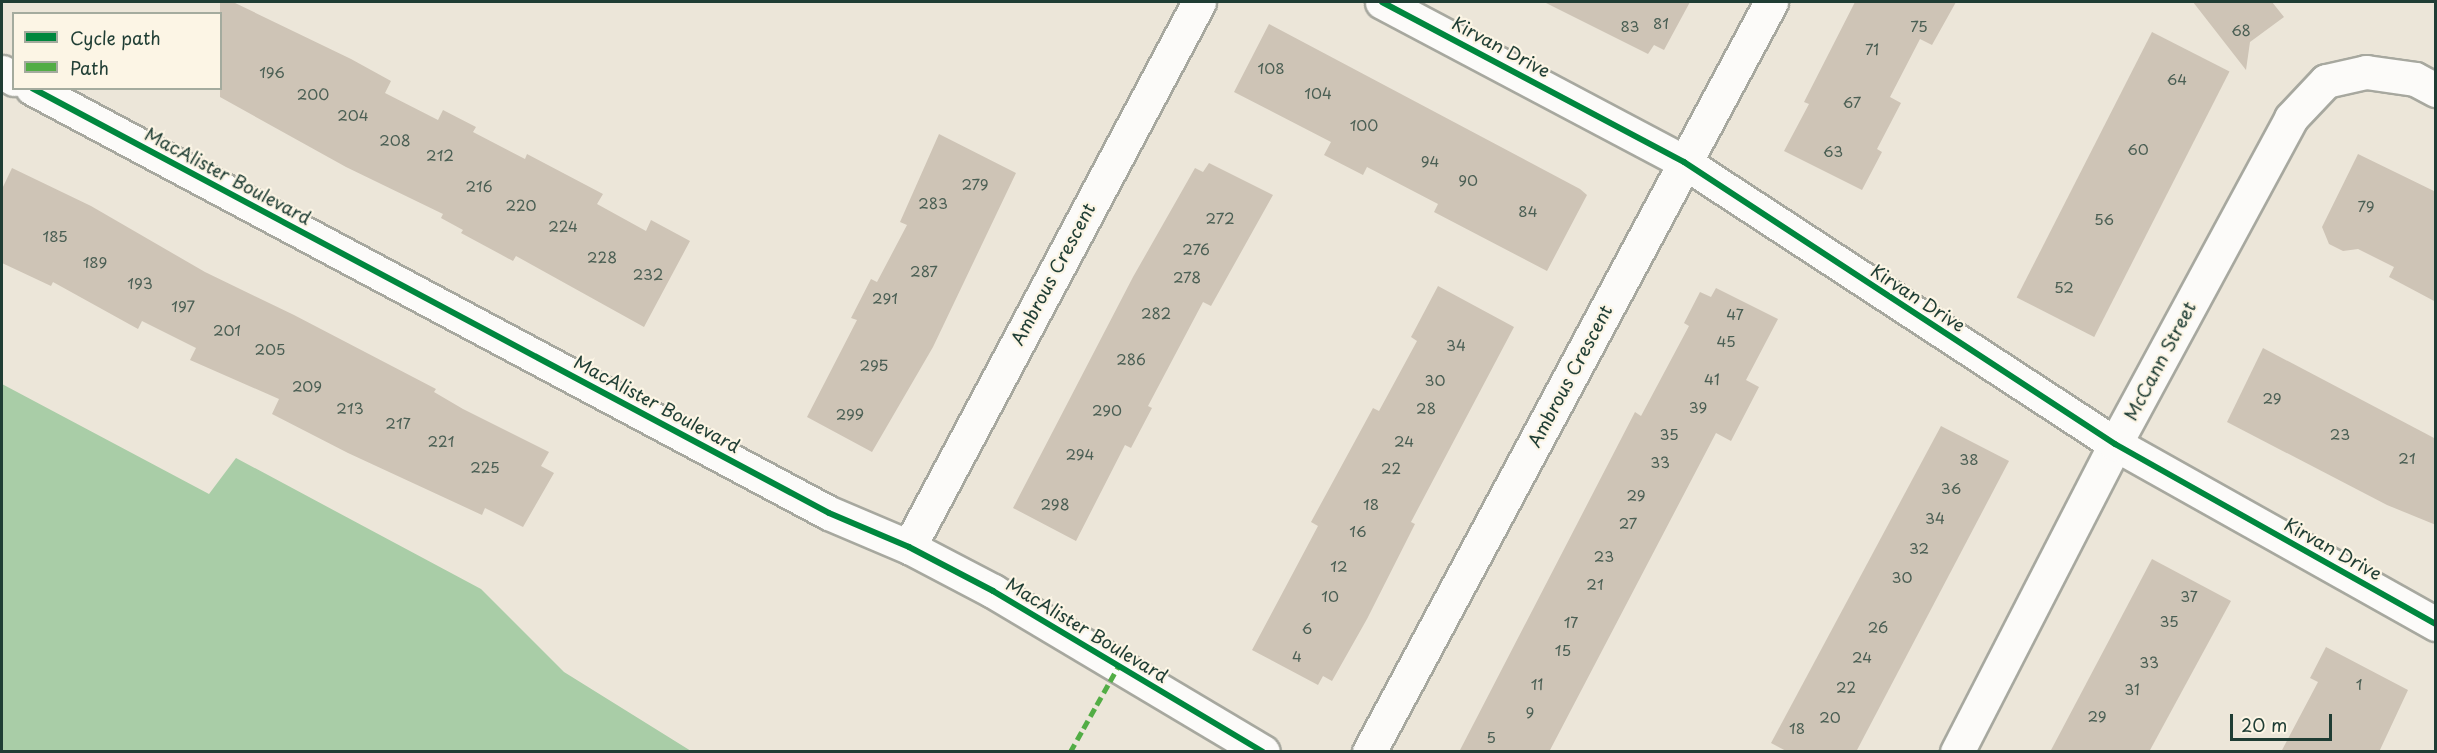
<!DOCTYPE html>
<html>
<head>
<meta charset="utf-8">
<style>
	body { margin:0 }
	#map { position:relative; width:2437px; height:753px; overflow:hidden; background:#ece6d9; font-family:"Playpen Sans",sans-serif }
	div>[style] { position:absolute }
	.forest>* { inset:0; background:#a9cda7 }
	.building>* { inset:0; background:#cec4b6; transform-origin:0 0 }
	.roads { filter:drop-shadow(2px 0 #a7a89f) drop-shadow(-2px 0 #a7a89f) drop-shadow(0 2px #a7a89f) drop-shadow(0 -2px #a7a89f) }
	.street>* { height:33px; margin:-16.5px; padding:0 16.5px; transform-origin:16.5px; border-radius:16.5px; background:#fcfbf9 }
	.quiet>* { height:4.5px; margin-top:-2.25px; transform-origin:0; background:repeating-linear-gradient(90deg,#52ad45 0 9px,transparent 0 13.5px) }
	.cycleway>* { height:6px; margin:-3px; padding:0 3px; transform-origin:3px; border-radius:3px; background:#00873e }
	span { translate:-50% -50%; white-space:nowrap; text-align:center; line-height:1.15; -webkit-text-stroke:4.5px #fcf5e5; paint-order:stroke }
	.number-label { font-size:15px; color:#4b5f54 }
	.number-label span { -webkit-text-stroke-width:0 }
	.street-label { font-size:18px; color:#1f3d34 }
	.frame { position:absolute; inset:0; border:3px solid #1f3d34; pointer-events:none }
	.legend { position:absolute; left:12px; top:12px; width:210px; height:78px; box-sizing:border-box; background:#fcf5e5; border:2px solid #a4ab9e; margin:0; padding:8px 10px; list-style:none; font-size:18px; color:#1f3d34 }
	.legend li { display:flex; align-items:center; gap:12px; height:30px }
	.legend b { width:30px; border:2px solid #a4ab9e }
	.scale { position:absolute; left:2230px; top:714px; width:102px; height:27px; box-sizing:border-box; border:3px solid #1f3d34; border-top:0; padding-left:8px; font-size:18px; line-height:21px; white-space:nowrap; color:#1f3d34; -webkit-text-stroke:4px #fcf5e5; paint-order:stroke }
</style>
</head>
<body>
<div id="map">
	<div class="forest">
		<i style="clip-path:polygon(2px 384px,209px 494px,236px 458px,481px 589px,564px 672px,691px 751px,2px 751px)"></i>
	</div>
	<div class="building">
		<i style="clip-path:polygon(220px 2px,233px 2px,351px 59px,391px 81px,385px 93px,438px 120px,443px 110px,476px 127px,473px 132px,525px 159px,527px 154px,603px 194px,597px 204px,646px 231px,651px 220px,690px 241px,644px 327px,516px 256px,513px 261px,461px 233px,463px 230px,441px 218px,443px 214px,346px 167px,220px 97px)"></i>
		<i style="clip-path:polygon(1544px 2px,1690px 2px,1664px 50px,1654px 45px,1648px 54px)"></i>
		<i style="clip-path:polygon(1855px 2px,1956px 2px,1932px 45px,1920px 39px,1890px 97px,1901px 103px,1877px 149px,1882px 152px,1862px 190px,1784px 151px,1809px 104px,1804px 102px)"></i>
		<i style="clip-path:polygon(2193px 2px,2272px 2px,2284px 17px,2250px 42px,2246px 70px)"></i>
		<i style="clip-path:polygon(1269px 24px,1580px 189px,1587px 195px,1547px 271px,1434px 212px,1438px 204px,1367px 167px,1363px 175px,1324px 155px,1331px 142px,1234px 92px)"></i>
		<i style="left:2152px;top:32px;width:87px;height:298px;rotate:27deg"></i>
		<i style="clip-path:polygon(939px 134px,1016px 173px,933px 347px,872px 452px,807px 417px,857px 320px,851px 318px,871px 279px,877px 282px,907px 225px,900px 222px)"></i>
		<i style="clip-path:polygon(2358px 154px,2436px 192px,2436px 302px,2389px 277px,2394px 267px,2358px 249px,2343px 251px,2329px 244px,2322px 227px)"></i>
		<i style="clip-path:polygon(1209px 163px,1273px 195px,1211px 306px,1203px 302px,1148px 406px,1152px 408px,1131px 448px,1125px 445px,1076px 541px,1013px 508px,1133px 277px,1195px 168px,1203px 172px)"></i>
		<i style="clip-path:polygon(12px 168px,91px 206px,205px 272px,294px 315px,436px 389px,434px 392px,463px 409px,549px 452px,541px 466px,554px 473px,523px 527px,485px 508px,482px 515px,348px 453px,272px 414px,279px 399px,190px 360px,196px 348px,142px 321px,138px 329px,53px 282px,51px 286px,2px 263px,2px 189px)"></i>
		<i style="clip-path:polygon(1438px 286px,1514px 327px,1411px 522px,1415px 524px,1367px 619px,1332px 681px,1323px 676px,1318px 685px,1252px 650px,1318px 526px,1311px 522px,1373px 408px,1379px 411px,1417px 341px,1411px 337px)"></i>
		<i style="clip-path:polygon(1716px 288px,1778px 319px,1746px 380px,1759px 387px,1731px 441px,1716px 433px,1549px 752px,1459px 752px,1635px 412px,1641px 416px,1689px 326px,1684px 323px,1700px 292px,1711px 297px)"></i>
		<i style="clip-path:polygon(2263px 348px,2436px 439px,2436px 525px,2387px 505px,2227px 422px)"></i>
		<i style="clip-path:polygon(1941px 426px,2009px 461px,1856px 752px,1788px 752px,1771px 743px)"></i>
		<i style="clip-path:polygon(2152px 559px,2231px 601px,2149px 752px,2050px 752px)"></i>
		<i style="clip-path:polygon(2326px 647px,2408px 690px,2379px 752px,2281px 752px,2318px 682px,2310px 678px)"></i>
	</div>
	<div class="roads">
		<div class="street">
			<i style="left:1382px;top:2px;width:342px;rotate:27.9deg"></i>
			<i style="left:1684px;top:162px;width:515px;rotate:33.2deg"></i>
			<i style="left:2115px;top:444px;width:368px;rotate:29.3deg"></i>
			<i style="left:2px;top:72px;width:14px;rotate:30deg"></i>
			<i style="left:32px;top:88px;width:903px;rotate:28.07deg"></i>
			<i style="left:829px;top:513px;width:87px;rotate:23deg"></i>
			<i style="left:909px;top:547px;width:95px;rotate:27.6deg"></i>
			<i style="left:993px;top:591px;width:314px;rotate:30.8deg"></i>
			<i style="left:909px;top:547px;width:617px;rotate:-61.98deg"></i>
			<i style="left:1369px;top:752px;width:851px;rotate:-61.81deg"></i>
			<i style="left:1957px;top:752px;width:346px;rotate:-62.8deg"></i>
			<i style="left:2115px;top:444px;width:370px;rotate:-61.6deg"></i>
			<i style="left:2291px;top:118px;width:51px;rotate:-46.6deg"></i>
			<i style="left:2326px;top:81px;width:41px;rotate:-12.7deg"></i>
			<i style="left:2366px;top:72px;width:49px;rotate:8.1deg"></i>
			<i style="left:2415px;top:79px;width:24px;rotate:28deg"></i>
		</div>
	</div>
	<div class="quiet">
		<i style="left:1070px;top:752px;width:100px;rotate:-60.6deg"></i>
	</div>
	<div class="cycleway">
		<i style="left:1382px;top:2px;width:342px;rotate:27.9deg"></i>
		<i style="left:1684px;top:162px;width:515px;rotate:33.2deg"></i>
		<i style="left:2115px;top:444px;width:368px;rotate:29.3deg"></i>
		<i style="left:32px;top:88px;width:903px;rotate:28.07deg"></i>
		<i style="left:829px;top:513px;width:87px;rotate:23deg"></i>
		<i style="left:909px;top:547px;width:95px;rotate:27.6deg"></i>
		<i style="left:993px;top:591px;width:314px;rotate:30.8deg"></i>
	</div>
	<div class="number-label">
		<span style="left:1661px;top:23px">81</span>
		<span style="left:1630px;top:26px">83</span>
		<span style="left:1919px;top:26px">75</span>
		<span style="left:2241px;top:30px">68</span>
		<span style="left:1872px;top:49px">71</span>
		<span style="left:1271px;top:68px">108</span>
		<span style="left:272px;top:72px">196</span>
		<span style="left:2177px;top:79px">64</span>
		<span style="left:1318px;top:93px">104</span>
		<span style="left:313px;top:94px">200</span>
		<span style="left:1852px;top:102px">67</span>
		<span style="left:353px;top:115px">204</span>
		<span style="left:1364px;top:125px">100</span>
		<span style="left:395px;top:140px">208</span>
		<span style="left:2138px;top:149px">60</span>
		<span style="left:1833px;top:151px">63</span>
		<span style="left:440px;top:155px">212</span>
		<span style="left:1430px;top:161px">94</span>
		<span style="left:1468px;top:180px">90</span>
		<span style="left:975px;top:184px">279</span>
		<span style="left:479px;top:186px">216</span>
		<span style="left:933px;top:203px">283</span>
		<span style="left:521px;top:205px">220</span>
		<span style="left:2366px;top:206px">79</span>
		<span style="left:1528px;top:211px">84</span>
		<span style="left:1220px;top:218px">272</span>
		<span style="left:2104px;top:219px">56</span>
		<span style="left:563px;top:226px">224</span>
		<span style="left:55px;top:236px">185</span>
		<span style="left:1196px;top:249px">276</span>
		<span style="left:602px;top:257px">228</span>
		<span style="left:95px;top:262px">189</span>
		<span style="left:924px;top:271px">287</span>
		<span style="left:648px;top:274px">232</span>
		<span style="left:1187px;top:277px">278</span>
		<span style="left:140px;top:283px">193</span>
		<span style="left:2064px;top:287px">52</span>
		<span style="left:885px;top:298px">291</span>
		<span style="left:183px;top:306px">197</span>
		<span style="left:1156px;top:313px">282</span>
		<span style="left:1735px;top:314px">47</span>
		<span style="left:227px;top:330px">201</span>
		<span style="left:1726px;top:341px">45</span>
		<span style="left:1456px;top:345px">34</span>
		<span style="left:270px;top:349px">205</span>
		<span style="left:1131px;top:359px">286</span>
		<span style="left:874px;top:365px">295</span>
		<span style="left:1712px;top:379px">41</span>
		<span style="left:1435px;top:380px">30</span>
		<span style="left:307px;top:386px">209</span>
		<span style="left:2272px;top:398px">29</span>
		<span style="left:1698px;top:407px">39</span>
		<span style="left:350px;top:408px">213</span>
		<span style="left:1426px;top:408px">28</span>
		<span style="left:1107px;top:410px">290</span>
		<span style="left:850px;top:414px">299</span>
		<span style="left:398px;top:423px">217</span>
		<span style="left:1669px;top:434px">35</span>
		<span style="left:2340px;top:434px">23</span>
		<span style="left:441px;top:441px">221</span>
		<span style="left:1404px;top:441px">24</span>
		<span style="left:1080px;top:454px">294</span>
		<span style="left:2407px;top:458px">21</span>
		<span style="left:1969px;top:459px">38</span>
		<span style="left:1660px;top:462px">33</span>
		<span style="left:485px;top:467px">225</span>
		<span style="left:1391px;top:468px">22</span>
		<span style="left:1951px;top:488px">36</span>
		<span style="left:1636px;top:495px">29</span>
		<span style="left:1055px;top:504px">298</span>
		<span style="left:1371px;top:504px">18</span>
		<span style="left:1935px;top:518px">34</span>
		<span style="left:1628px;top:523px">27</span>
		<span style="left:1358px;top:531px">16</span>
		<span style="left:1919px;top:548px">32</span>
		<span style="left:1604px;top:556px">23</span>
		<span style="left:1339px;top:566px">12</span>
		<span style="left:1902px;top:577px">30</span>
		<span style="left:1595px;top:584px">21</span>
		<span style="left:1330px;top:596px">10</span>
		<span style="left:2189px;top:596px">37</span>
		<span style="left:2169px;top:621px">35</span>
		<span style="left:1571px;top:622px">17</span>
		<span style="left:1878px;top:627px">26</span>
		<span style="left:1307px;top:628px">6</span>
		<span style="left:1563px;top:650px">15</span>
		<span style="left:1297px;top:656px">4</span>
		<span style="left:1862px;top:657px">24</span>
		<span style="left:2149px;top:662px">33</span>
		<span style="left:1537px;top:684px">11</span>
		<span style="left:2359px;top:684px">1</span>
		<span style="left:1846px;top:687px">22</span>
		<span style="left:2132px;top:689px">31</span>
		<span style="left:1530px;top:712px">9</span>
		<span style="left:2097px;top:716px">29</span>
		<span style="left:1830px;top:717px">20</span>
		<span style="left:1797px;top:728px">18</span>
		<span style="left:1491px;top:737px">5</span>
	</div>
	<div class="street-label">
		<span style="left:1501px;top:47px;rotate:28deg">Kirvan Drive</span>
		<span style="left:228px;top:176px;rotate:28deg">MacAlister Boulevard</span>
		<span style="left:1053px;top:274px;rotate:-62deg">Ambrous Crescent</span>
		<span style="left:1918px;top:298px;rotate:33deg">Kirvan Drive</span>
		<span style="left:2160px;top:361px;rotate:-62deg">McCann Street</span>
		<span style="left:1570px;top:376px;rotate:-62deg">Ambrous Crescent</span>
		<span style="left:657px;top:404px;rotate:28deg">MacAlister Boulevard</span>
		<span style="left:2333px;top:549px;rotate:29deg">Kirvan Drive</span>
		<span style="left:1087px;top:630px;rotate:31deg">MacAlister Boulevard</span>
	</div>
	<div class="frame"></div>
	<ul class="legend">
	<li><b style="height:8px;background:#00873e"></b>Cycle path</li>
	<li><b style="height:8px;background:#52ad45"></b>Path</li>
	</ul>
	<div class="scale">20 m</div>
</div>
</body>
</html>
